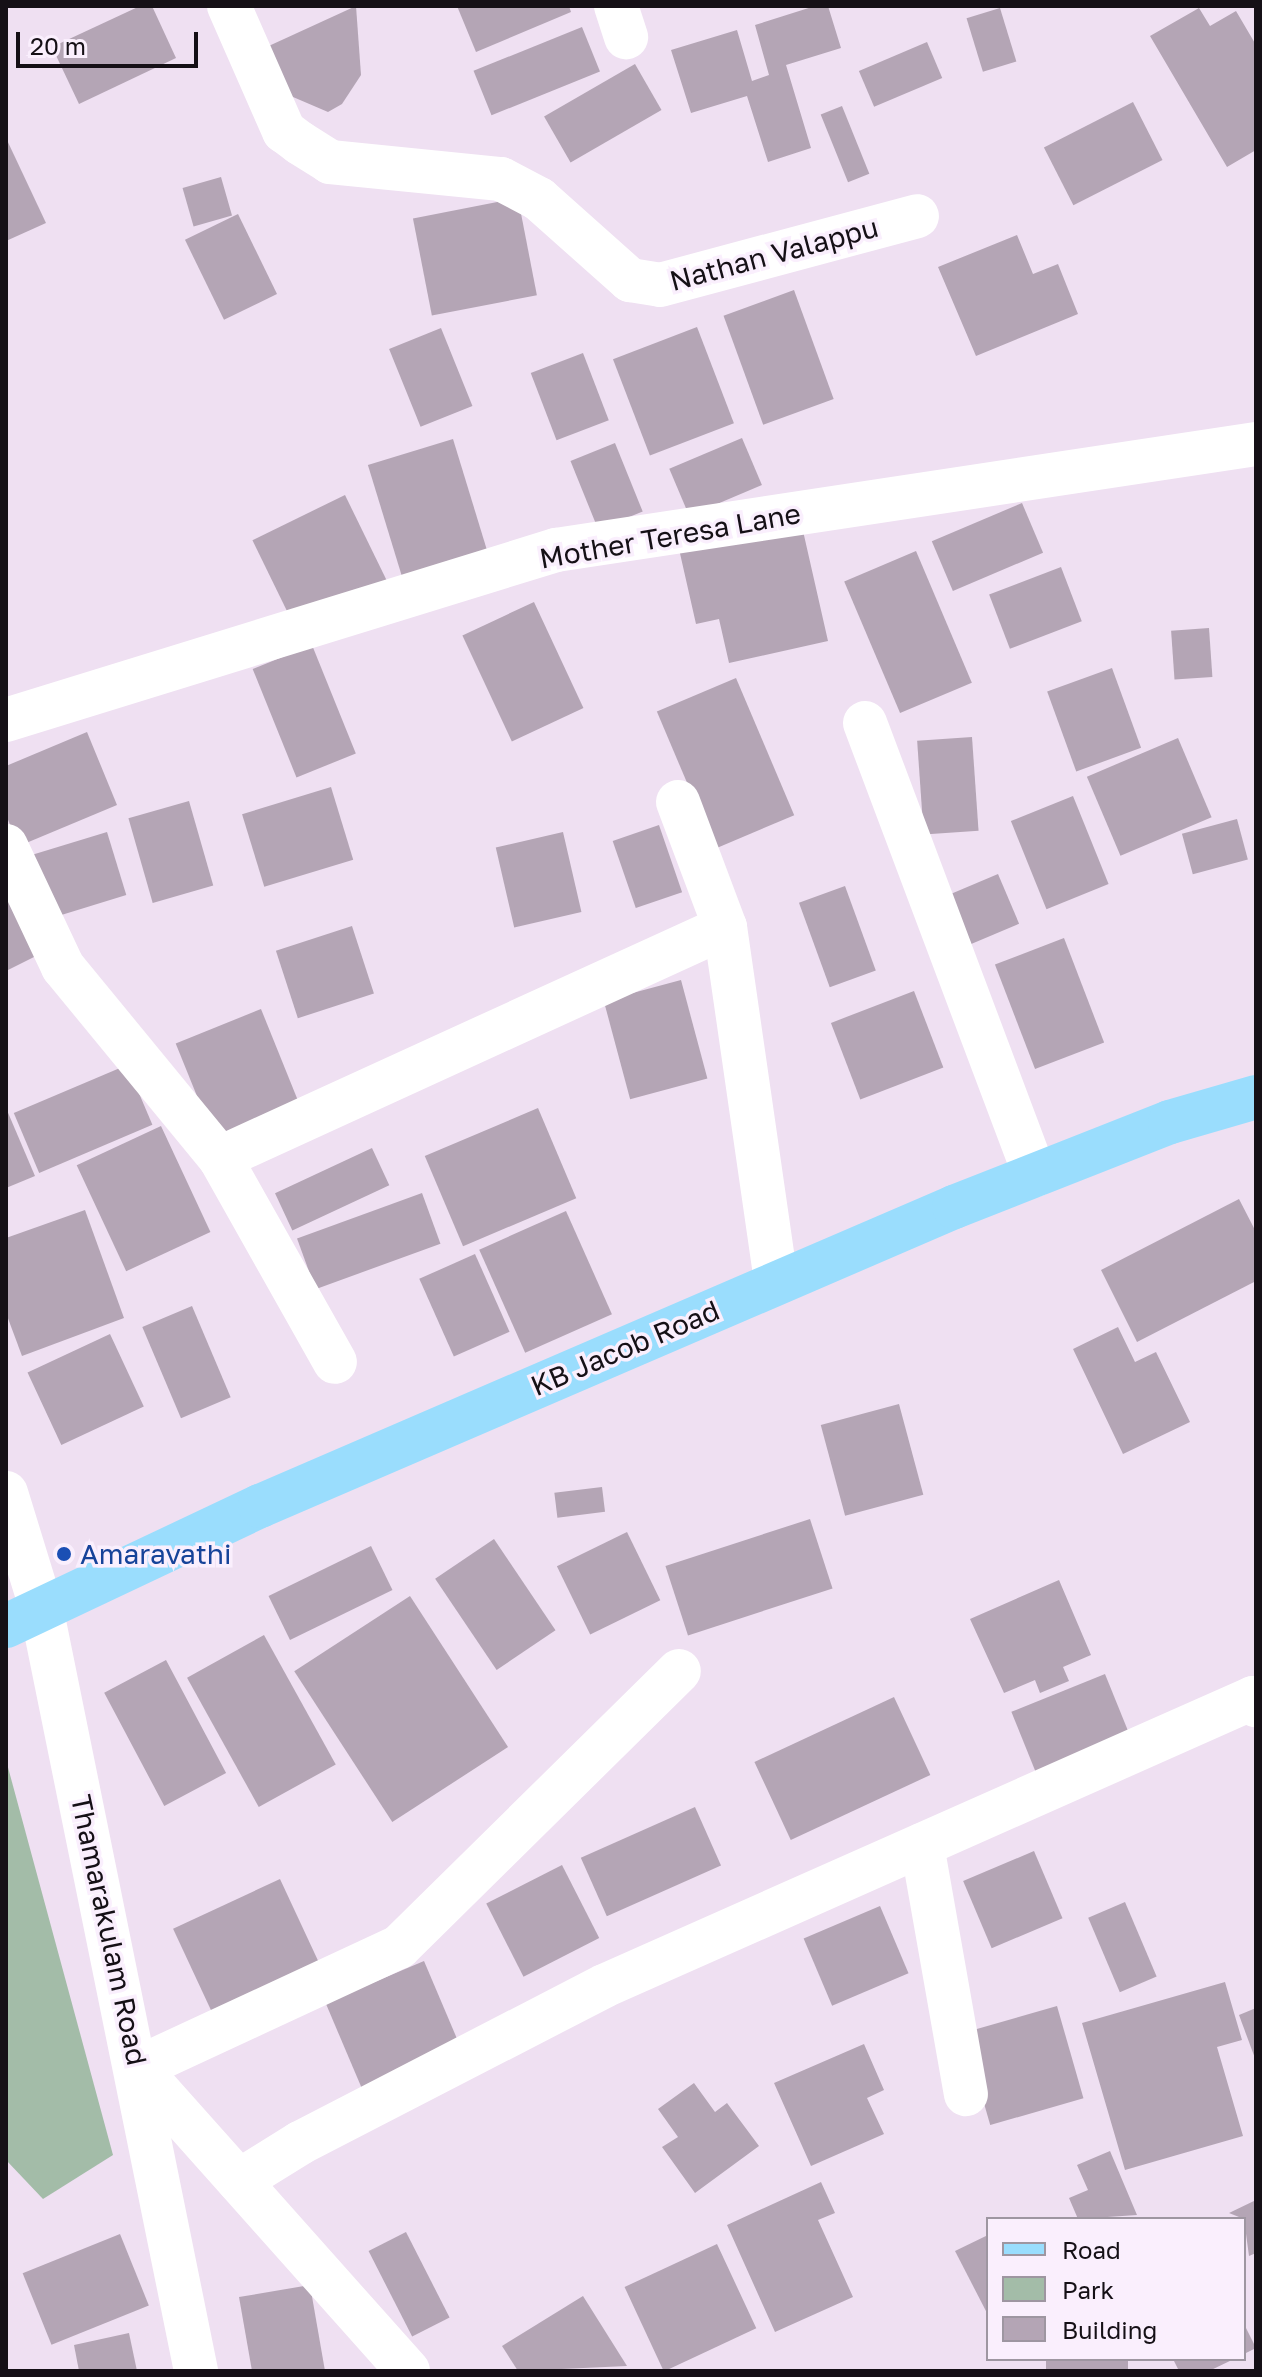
<!DOCTYPE html>
<html>
<head>
<meta charset="utf-8">
<style>
	body { margin:0 }
	#map { position:relative; width:1262px; height:2377px; overflow:hidden; background:#efe0f2; font-family:"Golos Text",sans-serif }
	div>[style] { position:absolute }
	.green>* { inset:0; background:#a3bca8 }
	.building>* { inset:0; background:#b4a5b5; transform-origin:0 0 }
	.minor>* { height:44px; margin:-22px; padding:0 22px; transform-origin:22px; border-radius:22px; background:#fff }
	.major>* { height:44px; margin:-22px; padding:0 22px; transform-origin:22px; border-radius:22px; background:#9addfd }
	.dots>* { width:22px; height:22px; translate:-50% -50%; box-sizing:border-box; border:4px solid #faeffd; border-radius:50% }
	span { translate:-50% -50%; white-space:nowrap; text-align:center; line-height:1.15; -webkit-text-stroke:7px #faeffd; paint-order:stroke }
	.street-label { font-size:28px; color:#151016 }
	.transit-label { font-size:28px; color:#164399 }
	.left { translate:0 -50%; text-align:left }
	.frame { position:absolute; inset:0; border:8px solid #151016; pointer-events:none }
	.legend { position:absolute; left:986px; top:2217px; width:260px; height:144px; box-sizing:border-box; background:#faeffd; border:2px solid #9e96a1; margin:0; padding:10px 14px; list-style:none; font-size:24px; color:#151016 }
	.legend li { display:flex; align-items:center; gap:16px; height:40px }
	.legend b { width:40px; border:2px solid #9e96a1 }
	.scale { position:absolute; left:16px; top:32px; width:182px; height:36px; box-sizing:border-box; border:4px solid #151016; border-top:0; padding-left:10px; font-size:24px; line-height:28px; white-space:nowrap; color:#151016; -webkit-text-stroke:6px #faeffd; paint-order:stroke }
</style>
</head>
<body>
<div id="map">
	<div class="green">
		<i style="clip-path:polygon(6px 1760px,113px 2155px,43px 2199px,6px 2160px)"></i>
	</div>
	<div class="building">
		<i style="clip-path:polygon(140px 6px,152px 6px,176px 58px,79px 104px,52px 47px)"></i>
		<i style="clip-path:polygon(356px 6px,361px 75px,342px 104px,328px 112px,286px 94px,260px 50px)"></i>
		<i style="clip-path:polygon(457px 6px,569px 6px,571px 12px,476px 52px)"></i>
		<i style="clip-path:polygon(815px 6px,828px 6px,841px 48px,786px 65px,811px 148px,768px 162px,747px 96px,691px 113px,671px 50px,737px 30px,752px 81px,769px 75px,755px 25px)"></i>
		<i style="left:1000px;top:8px;width:56px;height:35px;rotate:73deg"></i>
		<i style="clip-path:polygon(1199px 8px,1210px 26px,1236px 11px,1256px 45px,1256px 150px,1227px 167px,1150px 36px)"></i>
		<i style="left:582px;top:27px;width:48px;height:117px;rotate:68deg"></i>
		<i style="left:927px;top:42px;width:39px;height:74px;rotate:67deg"></i>
		<i style="left:635px;top:64px;width:53px;height:105px;rotate:60deg"></i>
		<i style="left:1133px;top:102px;width:65px;height:100px;rotate:63deg"></i>
		<i style="left:842px;top:106px;width:73px;height:23px;rotate:68deg"></i>
		<i style="clip-path:polygon(6px 138px,46px 223px,6px 241px)"></i>
		<i style="left:221px;top:177px;width:40px;height:40px;rotate:74deg"></i>
		<i style="left:518px;top:198px;width:99px;height:107px;rotate:79deg"></i>
		<i style="left:238px;top:214px;width:89px;height:59px;rotate:64deg"></i>
		<i style="clip-path:polygon(1017px 235px,1033px 274px,1058px 264px,1078px 314px,976px 356px,938px 267px)"></i>
		<i style="left:794px;top:290px;width:116px;height:75px;rotate:70deg"></i>
		<i style="left:697px;top:327px;width:103px;height:90px;rotate:69deg"></i>
		<i style="left:441px;top:328px;width:84px;height:56px;rotate:68deg"></i>
		<i style="left:583px;top:353px;width:72px;height:56px;rotate:69deg"></i>
		<i style="left:742px;top:438px;width:51px;height:79px;rotate:67deg"></i>
		<i style="left:453px;top:439px;width:121px;height:89px;rotate:73deg"></i>
		<i style="left:615px;top:443px;width:74px;height:48px;rotate:68deg"></i>
		<i style="left:345px;top:495px;width:98px;height:103px;rotate:64deg"></i>
		<i style="left:1022px;top:503px;width:54px;height:98px;rotate:67deg"></i>
		<i style="clip-path:polygon(801px 522px,828px 641px,729px 663px,719px 619px,696px 624px,679px 549px)"></i>
		<i style="left:916px;top:551px;width:143px;height:78px;rotate:67deg"></i>
		<i style="left:1061px;top:567px;width:58px;height:77px;rotate:69deg"></i>
		<i style="left:534px;top:602px;width:117px;height:79px;rotate:65deg"></i>
		<i style="left:1209px;top:628px;width:49px;height:38px;rotate:86deg"></i>
		<i style="left:312px;top:645px;width:117px;height:64px;rotate:68deg"></i>
		<i style="left:1112px;top:668px;width:85px;height:69px;rotate:70deg"></i>
		<i style="left:736px;top:678px;width:149px;height:86px;rotate:67deg"></i>
		<i style="clip-path:polygon(87px 732px,117px 805px,19px 846px,6px 815px,6px 766px)"></i>
		<i style="left:972px;top:737px;width:94px;height:55px;rotate:86deg"></i>
		<i style="left:1178px;top:738px;width:86px;height:99px;rotate:67deg"></i>
		<i style="left:331px;top:787px;width:76px;height:93px;rotate:73deg"></i>
		<i style="left:1073px;top:796px;width:95px;height:67px;rotate:68deg"></i>
		<i style="left:189px;top:801px;width:88px;height:63px;rotate:74deg"></i>
		<i style="left:1237px;top:819px;width:42px;height:57px;rotate:75deg"></i>
		<i style="left:659px;top:825px;width:71px;height:49px;rotate:71deg"></i>
		<i style="left:107px;top:832px;width:66px;height:84px;rotate:73deg"></i>
		<i style="left:563px;top:832px;width:82px;height:69px;rotate:77deg"></i>
		<i style="left:998px;top:874px;width:54px;height:52px;rotate:67deg"></i>
		<i style="clip-path:polygon(6px 884px,40px 954px,6px 971px)"></i>
		<i style="left:845px;top:886px;width:90px;height:49px;rotate:70deg"></i>
		<i style="left:352px;top:926px;width:71px;height:80px;rotate:72deg"></i>
		<i style="left:1064px;top:938px;width:112px;height:74px;rotate:69deg"></i>
		<i style="left:681px;top:980px;width:102px;height:80px;rotate:75deg"></i>
		<i style="left:914px;top:991px;width:82px;height:89px;rotate:69deg"></i>
		<i style="left:261px;top:1009px;width:101px;height:92px;rotate:68deg"></i>
		<i style="left:127px;top:1065px;width:65px;height:123px;rotate:67deg"></i>
		<i style="clip-path:polygon(6px 1108px,35px 1176px,6px 1188px)"></i>
		<i style="left:538px;top:1108px;width:98px;height:123px;rotate:67deg"></i>
		<i style="left:161px;top:1126px;width:117px;height:93px;rotate:65deg"></i>
		<i style="left:372px;top:1148px;width:41px;height:107px;rotate:65deg"></i>
		<i style="left:422px;top:1193px;width:54px;height:133px;rotate:70deg"></i>
		<i style="clip-path:polygon(1239px 1199px,1256px 1232px,1256px 1281px,1137px 1342px,1101px 1270px)"></i>
		<i style="clip-path:polygon(85px 1210px,124px 1318px,22px 1356px,6px 1313px,6px 1238px)"></i>
		<i style="left:566px;top:1211px;width:113px;height:95px;rotate:66deg"></i>
		<i style="left:475px;top:1254px;width:85px;height:61px;rotate:66deg"></i>
		<i style="left:192px;top:1306px;width:99px;height:54px;rotate:67deg"></i>
		<i style="clip-path:polygon(1118px 1327px,1135px 1362px,1156px 1352px,1190px 1422px,1123px 1454px,1073px 1349px)"></i>
		<i style="left:110px;top:1334px;width:80px;height:91px;rotate:65deg"></i>
		<i style="left:899px;top:1404px;width:94px;height:81px;rotate:75deg"></i>
		<i style="left:602px;top:1487px;width:25px;height:48px;rotate:83deg"></i>
		<i style="left:810px;top:1519px;width:73px;height:152px;rotate:72deg"></i>
		<i style="left:627px;top:1532px;width:76px;height:78px;rotate:64deg"></i>
		<i style="left:494px;top:1539px;width:110px;height:71px;rotate:56deg"></i>
		<i style="left:371px;top:1546px;width:49px;height:114px;rotate:64deg"></i>
		<i style="clip-path:polygon(1059px 1580px,1091px 1655px,1063px 1667px,1069px 1681px,1040px 1693px,1035px 1680px,1004px 1693px,970px 1619px)"></i>
		<i style="left:410px;top:1596px;width:180px;height:138px;rotate:57deg"></i>
		<i style="left:264px;top:1635px;width:148px;height:88px;rotate:61deg"></i>
		<i style="left:166px;top:1660px;width:128px;height:70px;rotate:62deg"></i>
		<i style="left:1105px;top:1674px;width:74px;height:101px;rotate:68deg"></i>
		<i style="left:894px;top:1697px;width:86px;height:154px;rotate:65deg"></i>
		<i style="left:695px;top:1807px;width:64px;height:125px;rotate:66deg"></i>
		<i style="left:1034px;top:1851px;width:73px;height:77px;rotate:67deg"></i>
		<i style="left:562px;top:1865px;width:82px;height:85px;rotate:63deg"></i>
		<i style="left:280px;top:1879px;width:105px;height:118px;rotate:65deg"></i>
		<i style="left:1125px;top:1902px;width:81px;height:40px;rotate:67deg"></i>
		<i style="left:880px;top:1906px;width:73px;height:83px;rotate:67deg"></i>
		<i style="left:424px;top:1961px;width:94px;height:107px;rotate:67deg"></i>
		<i style="clip-path:polygon(1225px 1982px,1242px 2040px,1217px 2047px,1243px 2136px,1125px 2170px,1082px 2023px)"></i>
		<i style="left:1057px;top:2006px;width:96px;height:97px;rotate:74deg"></i>
		<i style="clip-path:polygon(1256px 2008px,1256px 2061px,1239px 2015px)"></i>
		<i style="clip-path:polygon(864px 2044px,884px 2090px,867px 2098px,884px 2134px,811px 2166px,774px 2083px)"></i>
		<i style="clip-path:polygon(694px 2083px,715px 2112px,727px 2103px,759px 2146px,695px 2193px,662px 2147px,678px 2137px,658px 2109px)"></i>
		<i style="clip-path:polygon(1110px 2151px,1137px 2215px,1078px 2219px,1069px 2198px,1088px 2190px,1077px 2165px)"></i>
		<i style="clip-path:polygon(821px 2182px,835px 2213px,818px 2220px,853px 2297px,775px 2332px,727px 2225px)"></i>
		<i style="clip-path:polygon(1256px 2200px,1256px 2253px,1249px 2256px,1244px 2219px,1229px 2213px)"></i>
		<i style="left:406px;top:2232px;width:96px;height:42px;rotate:63deg"></i>
		<i style="left:120px;top:2234px;width:77px;height:105px;rotate:68deg"></i>
		<i style="clip-path:polygon(988px 2235px,988px 2315px,955px 2251px)"></i>
		<i style="left:717px;top:2244px;width:93px;height:102px;rotate:65deg"></i>
		<i style="clip-path:polygon(310px 2285px,325px 2371px,252px 2371px,239px 2297px)"></i>
		<i style="clip-path:polygon(583px 2296px,627px 2366px,518px 2371px,502px 2346px)"></i>
		<i style="clip-path:polygon(1244px 2324px,1256px 2348px,1244px 2354px)"></i>
		<i style="clip-path:polygon(129px 2333px,137px 2371px,79px 2371px,74px 2345px)"></i>
		<i style="left:1046px;top:2359px;width:82px;height:13px"></i>
		<i style="clip-path:polygon(1173px 2359px,1234px 2359px,1209px 2371px,1179px 2371px)"></i>
	</div>
	<div class="minor">
		<i style="left:229px;top:6px;width:137px;rotate:66.3deg"></i>
		<i style="left:284px;top:131px;width:20px;rotate:37deg"></i>
		<i style="left:300px;top:143px;width:36px;rotate:32deg"></i>
		<i style="left:330px;top:162px;width:172px;rotate:5.7deg"></i>
		<i style="left:501px;top:179px;width:43px;rotate:27.8deg"></i>
		<i style="left:539px;top:199px;width:122px;rotate:41.7deg"></i>
		<i style="left:630px;top:280px;width:30px;rotate:9deg"></i>
		<i style="left:660px;top:285px;width:266px;rotate:-15deg"></i>
		<i style="left:616px;top:6px;width:33px;rotate:72deg"></i>
		<i style="left:6px;top:720px;width:576px;rotate:-17.18deg"></i>
		<i style="left:556px;top:550px;width:708px;rotate:-8.61deg"></i>
		<i style="left:865px;top:723px;width:483px;rotate:69.4deg"></i>
		<i style="left:678px;top:802px;width:134px;rotate:69.4deg"></i>
		<i style="left:725px;top:927px;width:359px;rotate:81.8deg"></i>
		<i style="left:6px;top:846px;width:134px;rotate:64.8deg"></i>
		<i style="left:63px;top:967px;width:247px;rotate:50.6deg"></i>
		<i style="left:220px;top:1158px;width:234px;rotate:60.6deg"></i>
		<i style="left:220px;top:1158px;width:555px;rotate:-24.58deg"></i>
		<i style="left:6px;top:1493px;width:119px;rotate:72.9deg"></i>
		<i style="left:41px;top:1607px;width:780px;rotate:78.53deg"></i>
		<i style="left:922px;top:1845px;width:253px;rotate:80deg"></i>
		<i style="left:239px;top:2181px;width:72px;rotate:-31.9deg"></i>
		<i style="left:300px;top:2143px;width:342px;rotate:-27.3deg"></i>
		<i style="left:604px;top:1986px;width:710px;rotate:-23.93deg"></i>
		<i style="left:1253px;top:1698px;width:8px;rotate:67deg"></i>
		<i style="left:408px;top:2371px;width:406px;rotate:-131.7deg"></i>
		<i style="left:138px;top:2068px;width:288px;rotate:-24.9deg"></i>
		<i style="left:399px;top:1947px;width:393px;rotate:-44.6deg"></i>
	</div>
	<div class="major">
		<i style="left:6px;top:1626px;width:281px;rotate:-25.3deg"></i>
		<i style="left:260px;top:1506px;width:756px;rotate:-23.31deg"></i>
		<i style="left:954px;top:1207px;width:232px;rotate:-21.5deg"></i>
		<i style="left:1170px;top:1122px;width:90px;rotate:-16.2deg"></i>
	</div>
	<div class="dots">
		<i style="left:64px;top:1554px;background:#1a4fb4"></i>
	</div>
	<div class="street-label">
		<span style="left:774px;top:254px;rotate:-15deg">Nathan Valappu</span>
		<span style="left:670px;top:536px;rotate:-10deg">Mother Teresa Lane</span>
		<span style="left:625px;top:1348px;rotate:-23deg">KB Jacob Road</span>
		<span style="left:109px;top:1930px;rotate:78deg">Thamarakulam Road</span>
	</div>
	<div class="transit-label">
		<span class="left" style="left:80px;top:1554px">Amaravathi</span>
	</div>
	<div class="frame"></div>
	<ul class="legend">
	<li><b style="height:10px;background:#9addfd"></b>Road</li>
	<li><b style="height:22px;background:#a3bca8"></b>Park</li>
	<li><b style="height:22px;background:#b4a5b5"></b>Building</li>
	</ul>
	<div class="scale">20 m</div>
</div>
</body>
</html>
